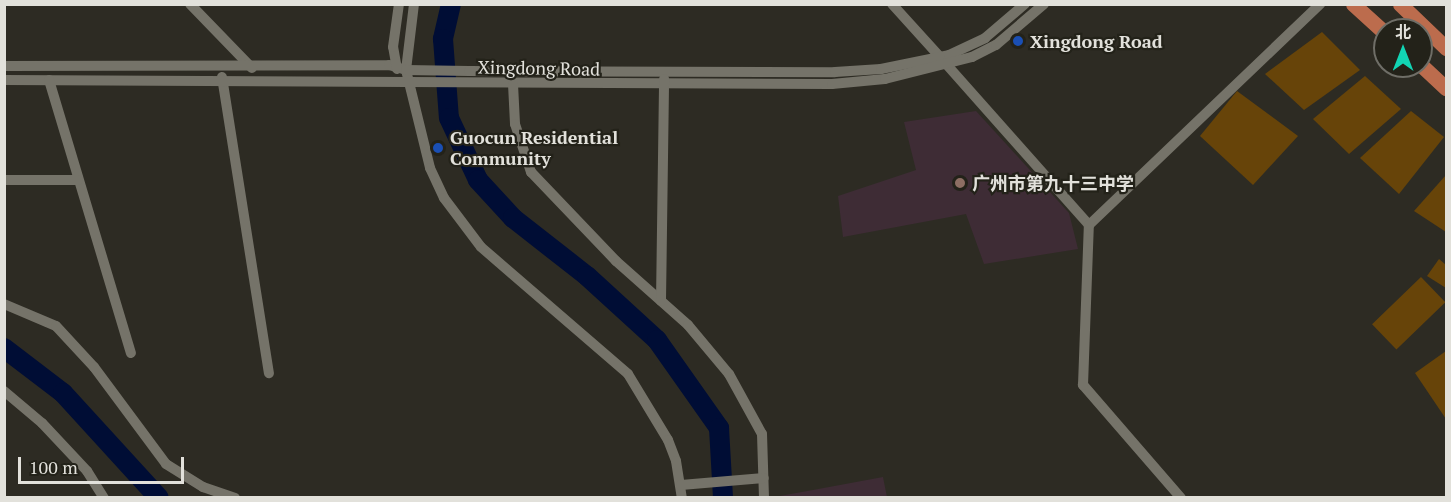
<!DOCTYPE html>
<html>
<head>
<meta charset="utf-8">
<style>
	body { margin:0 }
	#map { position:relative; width:1451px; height:502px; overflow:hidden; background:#2d2b23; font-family:"PT Serif","Noto Sans SC",serif }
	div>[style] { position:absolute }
	.education>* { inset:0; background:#3e2c35 }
	.river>* { height:20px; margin:-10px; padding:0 10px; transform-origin:10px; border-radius:10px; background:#000d35 }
	.building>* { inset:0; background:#674409; transform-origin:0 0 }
	.minor>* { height:10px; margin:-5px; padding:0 5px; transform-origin:5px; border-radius:5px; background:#757369 }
	.highway>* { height:15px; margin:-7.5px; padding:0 7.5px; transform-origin:7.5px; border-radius:7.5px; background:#bc6c4d }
	.dots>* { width:16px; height:16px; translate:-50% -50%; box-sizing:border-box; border:3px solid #232219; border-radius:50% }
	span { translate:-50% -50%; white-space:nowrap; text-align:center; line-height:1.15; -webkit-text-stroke:4.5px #232219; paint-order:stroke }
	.poi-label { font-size:18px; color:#e2e1db; font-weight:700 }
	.left { translate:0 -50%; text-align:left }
	.street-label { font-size:18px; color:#e2e1db }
	.frame { position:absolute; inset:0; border:6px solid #e2e1db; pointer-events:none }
	.north { position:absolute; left:1373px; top:18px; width:60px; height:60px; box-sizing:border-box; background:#232219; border:2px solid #6f6e67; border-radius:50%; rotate:0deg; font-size:16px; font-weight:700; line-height:24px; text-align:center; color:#e2e1db }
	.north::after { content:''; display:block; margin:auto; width:21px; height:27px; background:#12d5b4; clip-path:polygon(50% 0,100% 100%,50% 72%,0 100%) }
	.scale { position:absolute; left:18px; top:457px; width:166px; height:27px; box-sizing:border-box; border:3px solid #e2e1db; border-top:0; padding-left:8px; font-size:18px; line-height:21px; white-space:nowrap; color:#e2e1db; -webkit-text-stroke:4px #232219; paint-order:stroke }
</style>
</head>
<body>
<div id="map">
	<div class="education">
		<i style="clip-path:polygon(976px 111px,1069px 213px,1078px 249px,984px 264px,966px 214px,843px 237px,838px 196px,916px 170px,904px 122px)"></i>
		<i style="clip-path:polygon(883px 477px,887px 497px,774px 497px,813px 490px)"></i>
	</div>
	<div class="river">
		<i style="left:451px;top:4px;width:36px;rotate:103deg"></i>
		<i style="left:443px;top:39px;width:79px;rotate:85.7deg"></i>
		<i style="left:449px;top:118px;width:68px;rotate:64.9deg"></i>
		<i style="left:478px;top:180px;width:52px;rotate:47.4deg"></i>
		<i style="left:513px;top:218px;width:94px;rotate:38.1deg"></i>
		<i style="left:587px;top:276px;width:95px;rotate:42.4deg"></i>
		<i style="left:657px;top:340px;width:108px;rotate:54.8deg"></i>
		<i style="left:719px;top:428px;width:70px;rotate:86.7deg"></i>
		<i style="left:4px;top:348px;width:74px;rotate:37.3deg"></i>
		<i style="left:63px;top:393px;width:142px;rotate:47.6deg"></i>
	</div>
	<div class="building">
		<i style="clip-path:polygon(1322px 32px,1360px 70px,1304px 110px,1265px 74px)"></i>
		<i style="clip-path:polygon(1365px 76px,1401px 109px,1349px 154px,1313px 119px)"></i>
		<i style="clip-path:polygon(1237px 91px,1298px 136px,1253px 185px,1200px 136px)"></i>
		<i style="clip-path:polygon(1411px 111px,1444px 137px,1399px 194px,1360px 158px)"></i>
		<i style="clip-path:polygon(1446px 175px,1446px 232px,1414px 211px)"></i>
		<i style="clip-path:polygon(1439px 259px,1446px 265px,1446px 288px,1427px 276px)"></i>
		<i style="left:1421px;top:277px;width:35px;height:68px;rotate:46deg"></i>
		<i style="clip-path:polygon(1446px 351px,1446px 419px,1415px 373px)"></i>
	</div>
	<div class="minor">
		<i style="left:190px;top:4px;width:89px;rotate:45.9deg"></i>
		<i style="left:414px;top:4px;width:66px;rotate:96.9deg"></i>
		<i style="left:406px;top:70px;width:101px;rotate:76.2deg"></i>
		<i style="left:430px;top:168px;width:33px;rotate:65deg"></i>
		<i style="left:444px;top:198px;width:61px;rotate:52.9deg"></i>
		<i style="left:481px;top:247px;width:194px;rotate:40.8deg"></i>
		<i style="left:628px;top:374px;width:77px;rotate:58.8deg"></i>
		<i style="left:668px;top:440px;width:22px;rotate:69deg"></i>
		<i style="left:676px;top:461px;width:37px;rotate:81deg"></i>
		<i style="left:892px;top:4px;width:72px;rotate:47.8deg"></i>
		<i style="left:947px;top:65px;width:214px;rotate:48.4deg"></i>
		<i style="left:4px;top:66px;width:385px;rotate:-0.1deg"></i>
		<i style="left:389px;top:65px;width:18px;rotate:16deg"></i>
		<i style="left:406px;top:70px;width:63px;rotate:0.9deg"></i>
		<i style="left:469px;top:71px;width:366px;rotate:0.2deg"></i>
		<i style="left:835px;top:72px;width:46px;rotate:-3.7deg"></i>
		<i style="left:881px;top:69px;width:69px;rotate:-11.6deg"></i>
		<i style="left:949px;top:55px;width:40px;rotate:-25deg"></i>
		<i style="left:985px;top:38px;width:52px;rotate:-40.4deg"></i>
		<i style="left:397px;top:69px;width:22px;rotate:-100deg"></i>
		<i style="left:393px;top:47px;width:43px;rotate:-82.1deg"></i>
		<i style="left:222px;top:77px;width:300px;rotate:81deg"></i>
		<i style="left:4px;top:80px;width:828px;rotate:0.28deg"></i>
		<i style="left:832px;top:84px;width:53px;rotate:-5.4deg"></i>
		<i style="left:885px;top:79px;width:90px;rotate:-14.2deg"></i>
		<i style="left:972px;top:57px;width:27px;rotate:-27deg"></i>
		<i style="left:996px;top:45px;width:63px;rotate:-40.5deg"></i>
		<i style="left:49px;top:80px;width:285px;rotate:73.3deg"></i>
		<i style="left:513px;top:84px;width:40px;rotate:87.1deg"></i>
		<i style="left:515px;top:124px;width:51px;rotate:71.6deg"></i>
		<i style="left:531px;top:172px;width:123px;rotate:46.3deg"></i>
		<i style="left:616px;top:261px;width:96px;rotate:41.6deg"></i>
		<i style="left:688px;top:325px;width:64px;rotate:50.1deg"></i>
		<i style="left:729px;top:374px;width:68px;rotate:61.2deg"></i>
		<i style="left:762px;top:434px;width:64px;rotate:88.2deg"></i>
		<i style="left:4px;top:180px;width:74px"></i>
		<i style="left:661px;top:301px;width:222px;rotate:-89.2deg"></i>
		<i style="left:4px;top:304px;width:56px;rotate:22.9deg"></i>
		<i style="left:56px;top:326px;width:56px;rotate:47.2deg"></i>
		<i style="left:94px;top:367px;width:121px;rotate:53.4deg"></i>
		<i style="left:166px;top:464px;width:44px;rotate:31.9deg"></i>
		<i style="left:203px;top:487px;width:34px;rotate:19deg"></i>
		<i style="left:4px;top:391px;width:50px;rotate:40.1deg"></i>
		<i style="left:42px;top:423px;width:66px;rotate:46.8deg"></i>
		<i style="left:87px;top:471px;width:32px;rotate:58deg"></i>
		<i style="left:681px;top:485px;width:83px;rotate:-4.8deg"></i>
		<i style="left:1181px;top:498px;width:150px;rotate:-130.9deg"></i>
		<i style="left:1083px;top:385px;width:160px;rotate:-87.9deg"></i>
		<i style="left:1089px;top:225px;width:320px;rotate:-43.7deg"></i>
	</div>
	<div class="highway">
		<i style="left:1353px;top:4px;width:43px;rotate:42.2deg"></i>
		<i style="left:1400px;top:4px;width:64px;rotate:43.7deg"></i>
		<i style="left:1421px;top:65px;width:34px;rotate:43deg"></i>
	</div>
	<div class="dots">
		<i style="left:1018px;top:41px;background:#1a4fb4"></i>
		<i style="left:438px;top:148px;background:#1a4fb4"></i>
		<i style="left:960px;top:183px;background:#8d6e63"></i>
	</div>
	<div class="poi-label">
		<span class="left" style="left:1030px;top:41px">Xingdong Road</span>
		<span class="left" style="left:450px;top:148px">Guocun Residential<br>Community</span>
		<span class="left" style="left:972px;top:183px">广州市第九十三中学</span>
	</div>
	<div class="street-label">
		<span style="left:539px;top:68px;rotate:1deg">Xingdong Road</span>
	</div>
	<div class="frame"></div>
	<div class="north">北</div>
	<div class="scale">100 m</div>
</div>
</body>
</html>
